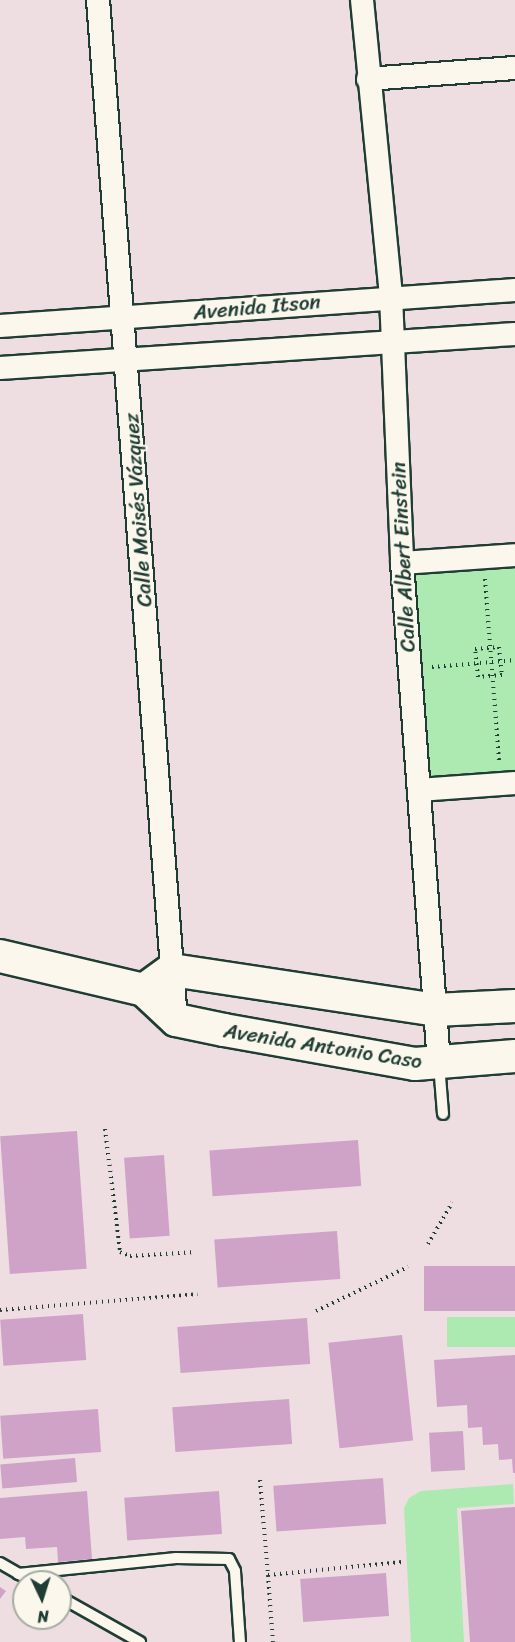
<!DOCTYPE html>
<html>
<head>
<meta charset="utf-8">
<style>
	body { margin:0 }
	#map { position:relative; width:515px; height:1642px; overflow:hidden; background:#eedee1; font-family:Sriracha,sans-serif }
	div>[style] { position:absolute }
	.green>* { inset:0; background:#aceab2; transform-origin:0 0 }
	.building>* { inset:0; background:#cfa3c7; transform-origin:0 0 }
	.path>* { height:4px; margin-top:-2px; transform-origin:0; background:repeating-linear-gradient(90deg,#1f3d34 0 1.5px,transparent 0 6px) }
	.roads { filter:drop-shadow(2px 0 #1f3d34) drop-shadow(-2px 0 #1f3d34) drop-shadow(0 2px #1f3d34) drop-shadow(0 -2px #1f3d34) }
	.lane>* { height:10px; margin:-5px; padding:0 5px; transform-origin:5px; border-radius:5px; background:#fbf7ec }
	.street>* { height:22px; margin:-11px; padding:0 11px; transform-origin:11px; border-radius:11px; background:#fbf7ec }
	.secondary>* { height:32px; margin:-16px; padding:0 16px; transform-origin:16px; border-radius:16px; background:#fbf7ec }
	span { translate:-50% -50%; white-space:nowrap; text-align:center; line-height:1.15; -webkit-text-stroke:4.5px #fbf7ec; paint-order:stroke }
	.street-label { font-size:21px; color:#1f3d34 }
	.north { position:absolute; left:12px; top:1570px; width:60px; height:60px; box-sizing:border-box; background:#fbf7ec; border:2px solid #a3ada2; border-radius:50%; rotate:176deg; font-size:16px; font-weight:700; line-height:24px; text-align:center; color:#1f3d34 }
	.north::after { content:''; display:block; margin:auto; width:21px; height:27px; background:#1f3d34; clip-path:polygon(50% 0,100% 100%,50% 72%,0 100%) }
</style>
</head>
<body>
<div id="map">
	<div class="green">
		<i style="clip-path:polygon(515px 565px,515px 770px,429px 776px,414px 573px)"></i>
		<i style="left:515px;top:1317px;width:30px;height:68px;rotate:90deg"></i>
		<i style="clip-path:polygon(513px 1484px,514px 1504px,457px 1508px,464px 1642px,411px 1642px,404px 1508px,409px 1498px,421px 1491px)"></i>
	</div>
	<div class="building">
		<i style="left:77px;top:1131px;width:138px;height:77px;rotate:86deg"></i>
		<i style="left:358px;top:1140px;width:46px;height:149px;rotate:86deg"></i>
		<i style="left:164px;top:1155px;width:81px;height:40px;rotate:86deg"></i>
		<i style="left:337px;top:1231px;width:48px;height:123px;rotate:86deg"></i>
		<i style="left:515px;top:1266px;width:45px;height:91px;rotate:90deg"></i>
		<i style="left:83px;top:1314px;width:46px;height:83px;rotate:86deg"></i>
		<i style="left:307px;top:1318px;width:46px;height:130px;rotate:86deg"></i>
		<i style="left:402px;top:1335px;width:106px;height:74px;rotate:84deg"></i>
		<i style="clip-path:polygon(515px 1355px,515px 1473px,513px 1473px,512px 1459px,499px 1460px,498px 1444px,483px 1445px,482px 1427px,468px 1428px,467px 1405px,437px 1407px,434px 1360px)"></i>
		<i style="left:289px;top:1399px;width:45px;height:117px;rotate:86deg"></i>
		<i style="left:98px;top:1409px;width:43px;height:98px;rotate:86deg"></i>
		<i style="left:463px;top:1431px;width:39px;height:34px;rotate:87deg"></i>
		<i style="left:75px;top:1458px;width:24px;height:75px;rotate:85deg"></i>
		<i style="left:383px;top:1478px;width:46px;height:110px;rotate:86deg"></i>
		<i style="clip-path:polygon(87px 1491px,92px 1559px,58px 1562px,57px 1547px,26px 1549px,25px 1537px,0 1539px,0 1498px)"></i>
		<i style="left:219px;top:1491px;width:43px;height:95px;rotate:86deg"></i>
		<i style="clip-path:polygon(515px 1507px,515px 1642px,470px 1642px,461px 1511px)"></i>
		<i style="left:386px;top:1573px;width:43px;height:86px;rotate:86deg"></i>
		<i style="clip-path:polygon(0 1587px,6px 1591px,0 1599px)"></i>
	</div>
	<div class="path">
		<i style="left:485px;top:579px;width:182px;rotate:85.6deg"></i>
		<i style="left:499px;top:647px;width:28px;rotate:84deg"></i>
		<i style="left:502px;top:675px;width:24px;rotate:175deg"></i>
		<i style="left:478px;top:677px;width:28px;rotate:-96deg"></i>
		<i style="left:475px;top:649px;width:24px;rotate:-5deg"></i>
		<i style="left:432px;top:667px;width:83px;rotate:-4.8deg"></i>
		<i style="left:105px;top:1129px;width:124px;rotate:83deg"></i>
		<i style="left:120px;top:1252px;width:11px;rotate:22deg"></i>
		<i style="left:130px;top:1256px;width:65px;rotate:-3.5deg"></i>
		<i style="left:428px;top:1244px;width:48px;rotate:-59.7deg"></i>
		<i style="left:0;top:1310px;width:198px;rotate:-4.6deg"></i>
		<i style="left:316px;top:1311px;width:102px;rotate:-25.6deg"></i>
		<i style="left:260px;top:1480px;width:95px;rotate:85.2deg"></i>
		<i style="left:268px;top:1575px;width:135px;rotate:-5.5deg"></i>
		<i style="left:268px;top:1575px;width:67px;rotate:85.7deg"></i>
	</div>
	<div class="roads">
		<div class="lane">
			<i style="left:439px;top:1064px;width:50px;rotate:85.4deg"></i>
			<i style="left:0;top:1563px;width:38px;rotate:30deg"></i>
			<i style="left:18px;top:1574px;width:159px;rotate:-5.8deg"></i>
			<i style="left:176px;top:1558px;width:53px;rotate:1.1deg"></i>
			<i style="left:229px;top:1559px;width:13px;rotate:63deg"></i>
			<i style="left:235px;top:1571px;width:71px;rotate:86deg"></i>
			<i style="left:60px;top:1597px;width:92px;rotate:29.4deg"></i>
		</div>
		<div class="street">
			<i style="left:98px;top:0;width:1023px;rotate:85.63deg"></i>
			<i style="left:362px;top:0;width:297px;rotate:84.4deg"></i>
			<i style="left:391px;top:296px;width:267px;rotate:87.6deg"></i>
			<i style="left:402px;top:563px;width:501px;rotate:85.77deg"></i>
			<i style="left:368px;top:79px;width:147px;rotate:-4.3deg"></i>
			<i style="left:0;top:326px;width:516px;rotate:-4deg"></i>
			<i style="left:0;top:368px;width:516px;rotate:-3.78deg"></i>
			<i style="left:402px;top:563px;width:113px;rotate:-4deg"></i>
			<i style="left:419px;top:790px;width:96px;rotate:-4.2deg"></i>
		</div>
		<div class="secondary">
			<i style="left:0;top:956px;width:148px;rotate:13.3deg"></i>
			<i style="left:144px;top:990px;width:44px;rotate:43.2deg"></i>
			<i style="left:176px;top:1020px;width:49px;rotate:11.8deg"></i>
			<i style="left:224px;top:1030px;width:194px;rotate:10.1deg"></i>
			<i style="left:415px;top:1064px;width:100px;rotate:-4.6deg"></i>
			<i style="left:144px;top:990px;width:34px;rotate:-36deg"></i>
			<i style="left:172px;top:970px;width:266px;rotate:8.6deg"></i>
			<i style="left:435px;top:1010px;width:80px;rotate:-2.9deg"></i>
		</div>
	</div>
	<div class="street-label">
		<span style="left:257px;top:307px;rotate:-5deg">Avenida Itson</span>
		<span style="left:138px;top:510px;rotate:-94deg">Calle Moisés Vázquez</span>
		<span style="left:403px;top:557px;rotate:-93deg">Calle Albert Einstein</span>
		<span style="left:323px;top:1046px;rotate:9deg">Avenida Antonio Caso</span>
	</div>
	<div class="north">N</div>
</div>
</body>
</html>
